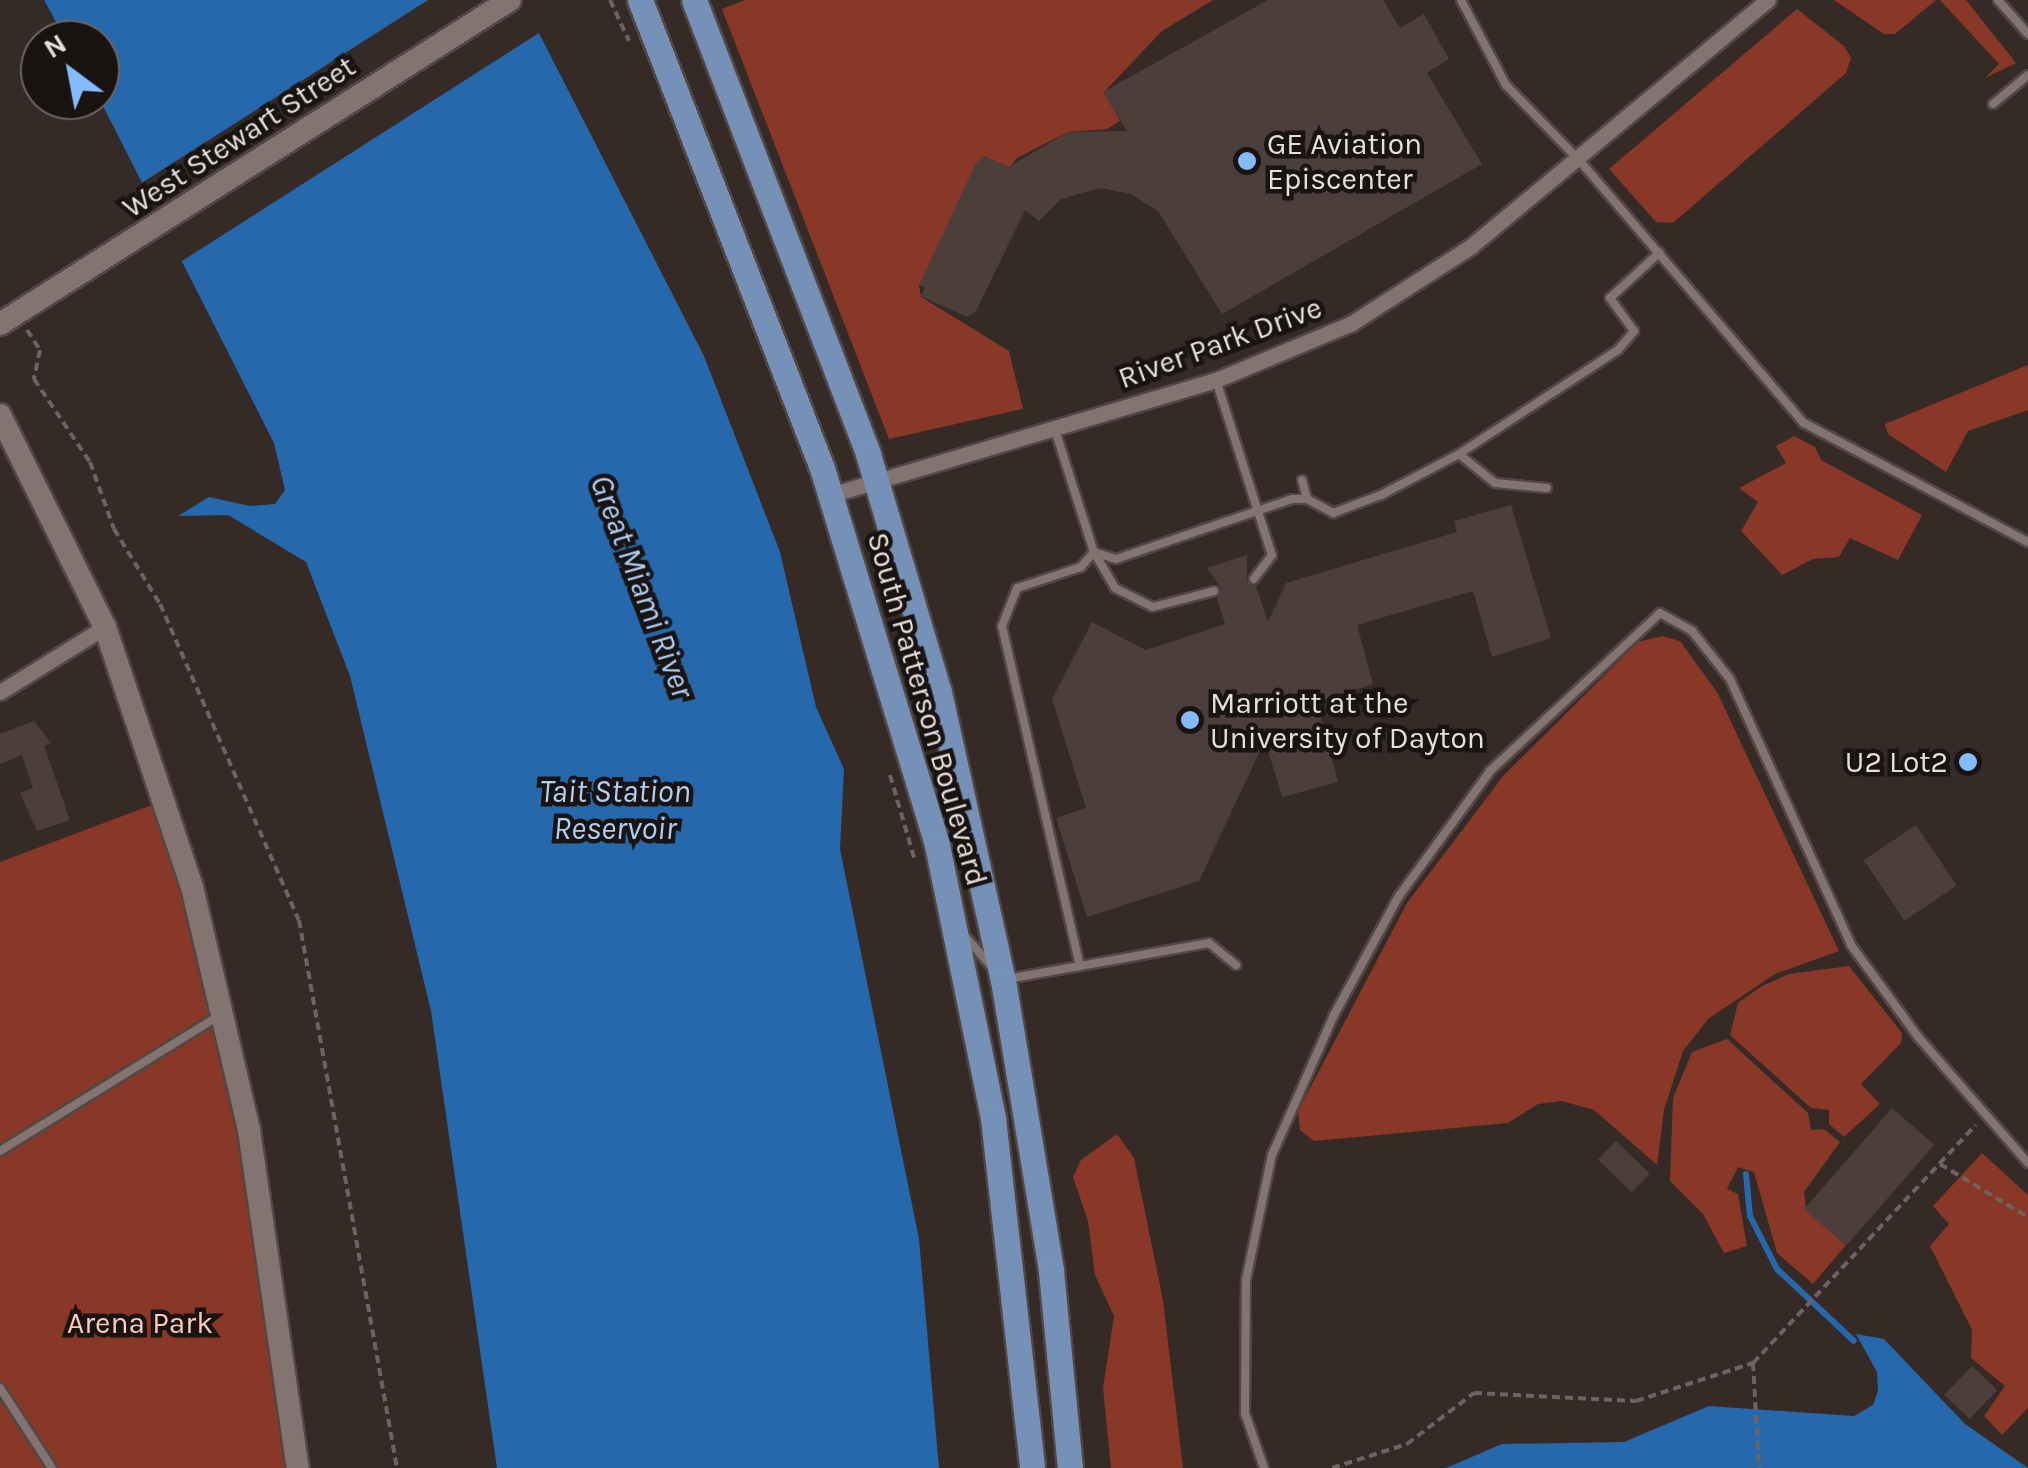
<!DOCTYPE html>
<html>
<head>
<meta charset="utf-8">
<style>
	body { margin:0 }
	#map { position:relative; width:2028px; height:1468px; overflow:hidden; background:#362a27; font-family:Karla,sans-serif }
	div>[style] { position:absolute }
	.green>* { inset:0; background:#893727 }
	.water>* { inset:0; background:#2668ac }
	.pier>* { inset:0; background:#362a27 }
	.stream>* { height:6px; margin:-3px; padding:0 3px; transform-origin:3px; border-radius:3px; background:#2668ac }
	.building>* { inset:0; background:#4c3e3b; transform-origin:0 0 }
	.path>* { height:4px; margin-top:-2px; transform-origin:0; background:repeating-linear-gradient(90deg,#6e6360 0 8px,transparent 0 13px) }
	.roads { filter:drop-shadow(2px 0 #524745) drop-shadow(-2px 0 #524745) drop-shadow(0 2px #524745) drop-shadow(0 -2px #524745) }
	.service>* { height:8px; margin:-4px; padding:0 4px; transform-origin:4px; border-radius:4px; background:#837471 }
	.minor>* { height:15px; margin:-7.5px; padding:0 7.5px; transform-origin:7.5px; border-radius:7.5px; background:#837471 }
	.secondary>* { height:22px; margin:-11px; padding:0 11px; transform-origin:11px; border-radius:11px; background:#837471 }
	.primary>* { height:25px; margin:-12.5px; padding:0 12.5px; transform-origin:12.5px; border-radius:12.5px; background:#7591b7 }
	.dots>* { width:28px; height:28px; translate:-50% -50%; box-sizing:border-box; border:5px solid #191412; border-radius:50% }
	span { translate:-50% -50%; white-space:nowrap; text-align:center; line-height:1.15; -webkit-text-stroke:9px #191412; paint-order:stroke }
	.street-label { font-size:30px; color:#e7dfdd }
	.poi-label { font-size:30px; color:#e7dfdd }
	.left { translate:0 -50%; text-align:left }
	.right { translate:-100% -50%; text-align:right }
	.park-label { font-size:30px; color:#ffcabe }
	.water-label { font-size:32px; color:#afcff5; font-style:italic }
	.north { position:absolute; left:20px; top:20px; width:100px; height:100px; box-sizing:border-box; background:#191412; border:2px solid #6b6563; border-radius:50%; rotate:328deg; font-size:28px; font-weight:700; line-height:40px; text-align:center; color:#e7dfdd }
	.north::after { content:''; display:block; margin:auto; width:35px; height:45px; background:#84bcfb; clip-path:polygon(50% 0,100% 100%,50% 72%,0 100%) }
</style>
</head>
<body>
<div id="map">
	<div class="green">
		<i style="clip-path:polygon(745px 0,1213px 0,1162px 31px,1104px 92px,1120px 121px,1107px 129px,1068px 132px,1017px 158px,919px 285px,921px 297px,1009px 351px,1023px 409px,889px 439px,722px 9px)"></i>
		<i style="clip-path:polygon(1834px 0,1936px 0,1895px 34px,1884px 34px)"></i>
		<i style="clip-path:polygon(1940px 0,1966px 0,2016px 63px,1985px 78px,1999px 64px)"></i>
		<i style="clip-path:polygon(1797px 9px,1844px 46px,1851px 58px,1846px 73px,1673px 223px,1656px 222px,1609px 169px)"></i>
		<i style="clip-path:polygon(2028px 365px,2028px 410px,1968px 431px,1946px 472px,1888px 434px,1885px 424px)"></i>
		<i style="clip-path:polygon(1794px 436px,1815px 447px,1821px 460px,1922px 515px,1898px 560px,1850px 538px,1839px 557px,1813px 559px,1782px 575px,1741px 531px,1758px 502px,1739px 488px,1786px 463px,1776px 446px)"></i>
		<i style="clip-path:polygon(1662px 636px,1680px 641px,1717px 692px,1839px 951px,1775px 974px,1708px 1019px,1683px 1051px,1664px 1110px,1657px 1165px,1594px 1110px,1562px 1101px,1538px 1104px,1508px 1123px,1314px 1141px,1300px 1130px,1298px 1111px,1407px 903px,1504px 775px,1638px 642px)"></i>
		<i style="clip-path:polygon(165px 800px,225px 1013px,298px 1468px,0 1468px,0 862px)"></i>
		<i style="clip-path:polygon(1849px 966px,1902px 1033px,1901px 1043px,1861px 1084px,1880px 1104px,1844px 1137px,1829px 1124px,1829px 1110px,1811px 1108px,1730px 1035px,1738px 1003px,1762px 986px,1789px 974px)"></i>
		<i style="clip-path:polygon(1727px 1039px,1808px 1113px,1811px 1130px,1824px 1129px,1840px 1142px,1804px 1192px,1806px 1210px,1846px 1245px,1813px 1284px,1777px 1253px,1754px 1172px,1738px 1167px,1727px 1189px,1738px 1194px,1747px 1246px,1724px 1253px,1703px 1214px,1670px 1181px,1673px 1098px,1692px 1052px)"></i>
		<i style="clip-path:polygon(1117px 1134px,1134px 1158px,1163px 1300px,1183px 1468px,1111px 1468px,1103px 1388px,1114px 1316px,1095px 1275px,1088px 1221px,1073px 1177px,1081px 1160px)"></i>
		<i style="clip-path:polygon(1982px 1153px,2028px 1195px,2028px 1408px,2002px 1435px,1984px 1416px,2005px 1386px,1971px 1358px,1972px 1330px,1930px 1246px,1949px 1224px,1933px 1206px)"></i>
	</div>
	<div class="water">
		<i style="clip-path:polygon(44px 0,522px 0,704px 356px,780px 552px,816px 707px,844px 769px,840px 849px,919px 1239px,939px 1468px,497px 1468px,431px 1011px,350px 676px,306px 562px,228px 515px,178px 516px,209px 497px,250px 506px,275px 504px,285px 490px,274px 443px,100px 100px,100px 40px,66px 40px)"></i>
		<i style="clip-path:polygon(1856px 1334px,1884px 1339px,1965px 1424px,2028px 1468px,1446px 1468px,1502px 1444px,1624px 1442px,1709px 1406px,1854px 1416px,1873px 1405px,1878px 1391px,1877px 1372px)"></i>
	</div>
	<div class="pier">
		<i style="clip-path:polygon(428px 0,527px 0,542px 31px,179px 263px,140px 184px)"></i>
	</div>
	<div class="stream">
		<i style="left:1746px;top:1174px;width:42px;rotate:84.6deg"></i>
		<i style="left:1750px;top:1216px;width:59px;rotate:63deg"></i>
		<i style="left:1777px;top:1269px;width:105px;rotate:43.1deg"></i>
	</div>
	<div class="building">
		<i style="clip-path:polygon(1268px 0,1383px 0,1400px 28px,1424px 14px,1449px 59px,1427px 73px,1482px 164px,1222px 314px,1158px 211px,1131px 194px,1101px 188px,1061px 199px,1039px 221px,1025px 210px,976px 311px,967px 317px,921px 296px,925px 287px,919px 285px,976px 163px,985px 156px,1009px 167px,1068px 132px,1127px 131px,1103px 92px)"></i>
		<i style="clip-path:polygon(1511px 505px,1551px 638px,1492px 657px,1473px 591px,1357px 625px,1373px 684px,1317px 702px,1338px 782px,1282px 797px,1265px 740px,1199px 881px,1087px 917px,1056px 818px,1086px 808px,1052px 699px,1092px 622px,1146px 650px,1225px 624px,1217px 598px,1221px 588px,1207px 568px,1247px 555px,1247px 581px,1256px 586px,1268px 622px,1286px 583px,1457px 532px,1454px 521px)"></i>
		<i style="clip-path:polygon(34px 721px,51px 743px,44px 746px,70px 820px,37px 831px,20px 793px,33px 788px,22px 755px,0 764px,0 734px)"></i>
		<i style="left:1916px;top:825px;width:73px;height:63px;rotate:56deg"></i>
		<i style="left:1892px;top:1108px;width:56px;height:134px;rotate:41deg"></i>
		<i style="left:1616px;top:1141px;width:47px;height:26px;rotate:44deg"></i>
		<i style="left:1972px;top:1366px;width:35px;height:40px;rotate:44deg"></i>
	</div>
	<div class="path">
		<i style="left:610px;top:0;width:45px;rotate:65.1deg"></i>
		<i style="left:27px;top:330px;width:24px;rotate:57deg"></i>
		<i style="left:40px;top:350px;width:30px;rotate:102deg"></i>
		<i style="left:34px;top:379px;width:100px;rotate:56deg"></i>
		<i style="left:90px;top:462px;width:71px;rotate:70.3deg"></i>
		<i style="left:114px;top:529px;width:88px;rotate:58.5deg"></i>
		<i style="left:160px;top:604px;width:345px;rotate:66.3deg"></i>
		<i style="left:299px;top:920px;width:557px;rotate:79.86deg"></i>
		<i style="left:890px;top:775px;width:90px;rotate:73.8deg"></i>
		<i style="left:1940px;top:1164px;width:103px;rotate:31.1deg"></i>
		<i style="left:1753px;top:1363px;width:105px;rotate:86.7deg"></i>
		<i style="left:1332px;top:1468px;width:79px;rotate:-17.7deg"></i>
		<i style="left:1407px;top:1444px;width:84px;rotate:-37.3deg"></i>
		<i style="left:1474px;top:1393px;width:162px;rotate:2.8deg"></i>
		<i style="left:1636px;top:1401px;width:123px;rotate:-18deg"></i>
		<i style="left:1753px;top:1363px;width:326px;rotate:-46.9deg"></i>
	</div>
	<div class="roads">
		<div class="service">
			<i style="left:1461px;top:0;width:96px;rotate:62.1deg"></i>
			<i style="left:1506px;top:85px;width:105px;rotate:45.8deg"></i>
			<i style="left:1579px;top:160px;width:346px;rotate:49.5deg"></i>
			<i style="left:1804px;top:423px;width:254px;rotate:28deg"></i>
			<i style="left:1998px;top:0;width:45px;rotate:48.6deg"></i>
			<i style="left:1993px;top:104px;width:45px;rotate:-39.6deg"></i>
			<i style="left:1216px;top:380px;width:184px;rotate:72.3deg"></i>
			<i style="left:1272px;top:555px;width:30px;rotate:127deg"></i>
			<i style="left:1055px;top:430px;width:128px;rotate:72.3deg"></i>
			<i style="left:1094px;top:552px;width:20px;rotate:131deg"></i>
			<i style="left:1081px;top:567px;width:67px;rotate:161.8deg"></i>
			<i style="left:1017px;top:588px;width:41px;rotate:111.5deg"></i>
			<i style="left:1002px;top:626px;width:349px;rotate:77.1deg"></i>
			<i style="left:1459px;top:454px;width:46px;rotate:38.9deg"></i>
			<i style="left:1495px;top:483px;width:52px;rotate:5.5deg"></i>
			<i style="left:1302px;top:480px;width:20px;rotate:75deg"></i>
			<i style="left:1094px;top:552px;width:23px;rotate:18deg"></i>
			<i style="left:1116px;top:559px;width:186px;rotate:-18.8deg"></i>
			<i style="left:1292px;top:499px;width:15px"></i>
			<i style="left:1307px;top:499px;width:30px;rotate:28deg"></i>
			<i style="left:1333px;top:513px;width:51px;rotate:-20.6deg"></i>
			<i style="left:1381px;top:495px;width:88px;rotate:-27.7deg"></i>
			<i style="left:1459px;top:454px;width:190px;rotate:-33.2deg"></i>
			<i style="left:1618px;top:350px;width:25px;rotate:-50deg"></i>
			<i style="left:1634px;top:331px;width:41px;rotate:-126deg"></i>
			<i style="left:1610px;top:298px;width:67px;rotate:-42.6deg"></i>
			<i style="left:1094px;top:552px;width:42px;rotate:59.7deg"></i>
			<i style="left:1115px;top:588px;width:42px;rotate:26.6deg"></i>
			<i style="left:1153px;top:607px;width:63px;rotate:-14.7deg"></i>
			<i style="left:963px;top:934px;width:41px;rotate:48.9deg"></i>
			<i style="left:1007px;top:979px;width:205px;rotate:-10.1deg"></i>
			<i style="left:1209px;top:943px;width:35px;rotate:39deg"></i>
			<i style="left:0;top:1151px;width:255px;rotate:-31.7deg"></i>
			<i style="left:0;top:1388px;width:95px;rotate:57deg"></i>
			<i style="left:1264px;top:1468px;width:58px;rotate:-109.1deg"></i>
			<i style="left:1245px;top:1413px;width:133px;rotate:-89.6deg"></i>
			<i style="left:1246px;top:1280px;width:128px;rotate:-78.3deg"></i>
			<i style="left:1272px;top:1155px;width:153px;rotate:-66.1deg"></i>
			<i style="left:1334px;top:1015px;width:136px;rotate:-61.4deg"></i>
			<i style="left:1399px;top:896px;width:155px;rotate:-53.9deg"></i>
			<i style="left:1490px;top:771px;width:232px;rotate:-42.9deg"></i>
			<i style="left:1660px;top:613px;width:37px;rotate:29deg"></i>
			<i style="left:1692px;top:631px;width:61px;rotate:51.6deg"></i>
			<i style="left:1730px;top:679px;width:292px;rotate:65.5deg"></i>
			<i style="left:1851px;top:945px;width:115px;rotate:53.8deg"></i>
			<i style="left:1919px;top:1038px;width:166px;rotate:48.9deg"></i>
		</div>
		<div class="minor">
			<i style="left:830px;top:495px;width:403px;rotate:-16.6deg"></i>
			<i style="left:1216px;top:380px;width:147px;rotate:-22.7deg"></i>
			<i style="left:1352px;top:323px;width:140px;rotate:-32.8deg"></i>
			<i style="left:1470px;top:247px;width:387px;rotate:-39.7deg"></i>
			<i style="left:0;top:692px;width:123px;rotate:-31.8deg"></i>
		</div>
		<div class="secondary">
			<i style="left:0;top:324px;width:604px;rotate:-32.43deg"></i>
			<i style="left:0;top:415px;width:237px;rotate:63.7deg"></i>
			<i style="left:105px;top:627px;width:274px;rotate:71.5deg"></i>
			<i style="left:192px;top:887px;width:250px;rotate:76.8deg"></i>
			<i style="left:249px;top:1130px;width:342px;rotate:81.8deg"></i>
		</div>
		<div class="primary">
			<i style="left:640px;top:0;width:502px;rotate:68.75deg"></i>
			<i style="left:822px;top:468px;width:394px;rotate:73deg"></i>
			<i style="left:937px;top:845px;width:279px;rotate:78.4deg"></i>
			<i style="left:993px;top:1118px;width:352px;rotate:83.6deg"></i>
			<i style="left:694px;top:0;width:486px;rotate:69deg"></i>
			<i style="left:868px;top:454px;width:248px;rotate:73.4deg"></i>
			<i style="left:939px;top:692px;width:295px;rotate:77.5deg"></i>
			<i style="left:1003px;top:980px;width:295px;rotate:80.6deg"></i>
			<i style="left:1051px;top:1271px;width:198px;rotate:84.5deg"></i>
		</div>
	</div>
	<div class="dots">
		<i style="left:1247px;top:161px;background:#84bcfb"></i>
		<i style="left:1190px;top:720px;background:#84bcfb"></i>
		<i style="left:1968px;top:762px;background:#84bcfb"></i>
	</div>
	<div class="street-label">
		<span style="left:239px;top:137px;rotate:-33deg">West Stewart Street</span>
		<span style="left:1220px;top:343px;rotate:-20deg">River Park Drive</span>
		<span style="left:927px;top:709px;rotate:74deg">South Patterson Boulevard</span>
	</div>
	<div class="poi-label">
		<span class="left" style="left:1267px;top:161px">GE Aviation<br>Episcenter</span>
		<span class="left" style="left:1210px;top:720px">Marriott at the<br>University of Dayton</span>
		<span class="right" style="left:1948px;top:762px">U2 Lot2</span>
	</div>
	<div class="park-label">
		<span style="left:140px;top:1323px">Arena Park</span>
	</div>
	<div class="water-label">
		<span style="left:641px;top:587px;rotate:69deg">Great Miami River</span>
		<span style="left:615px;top:811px">Tait Station<br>Reservoir</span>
	</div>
	<div class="north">N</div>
</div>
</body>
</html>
